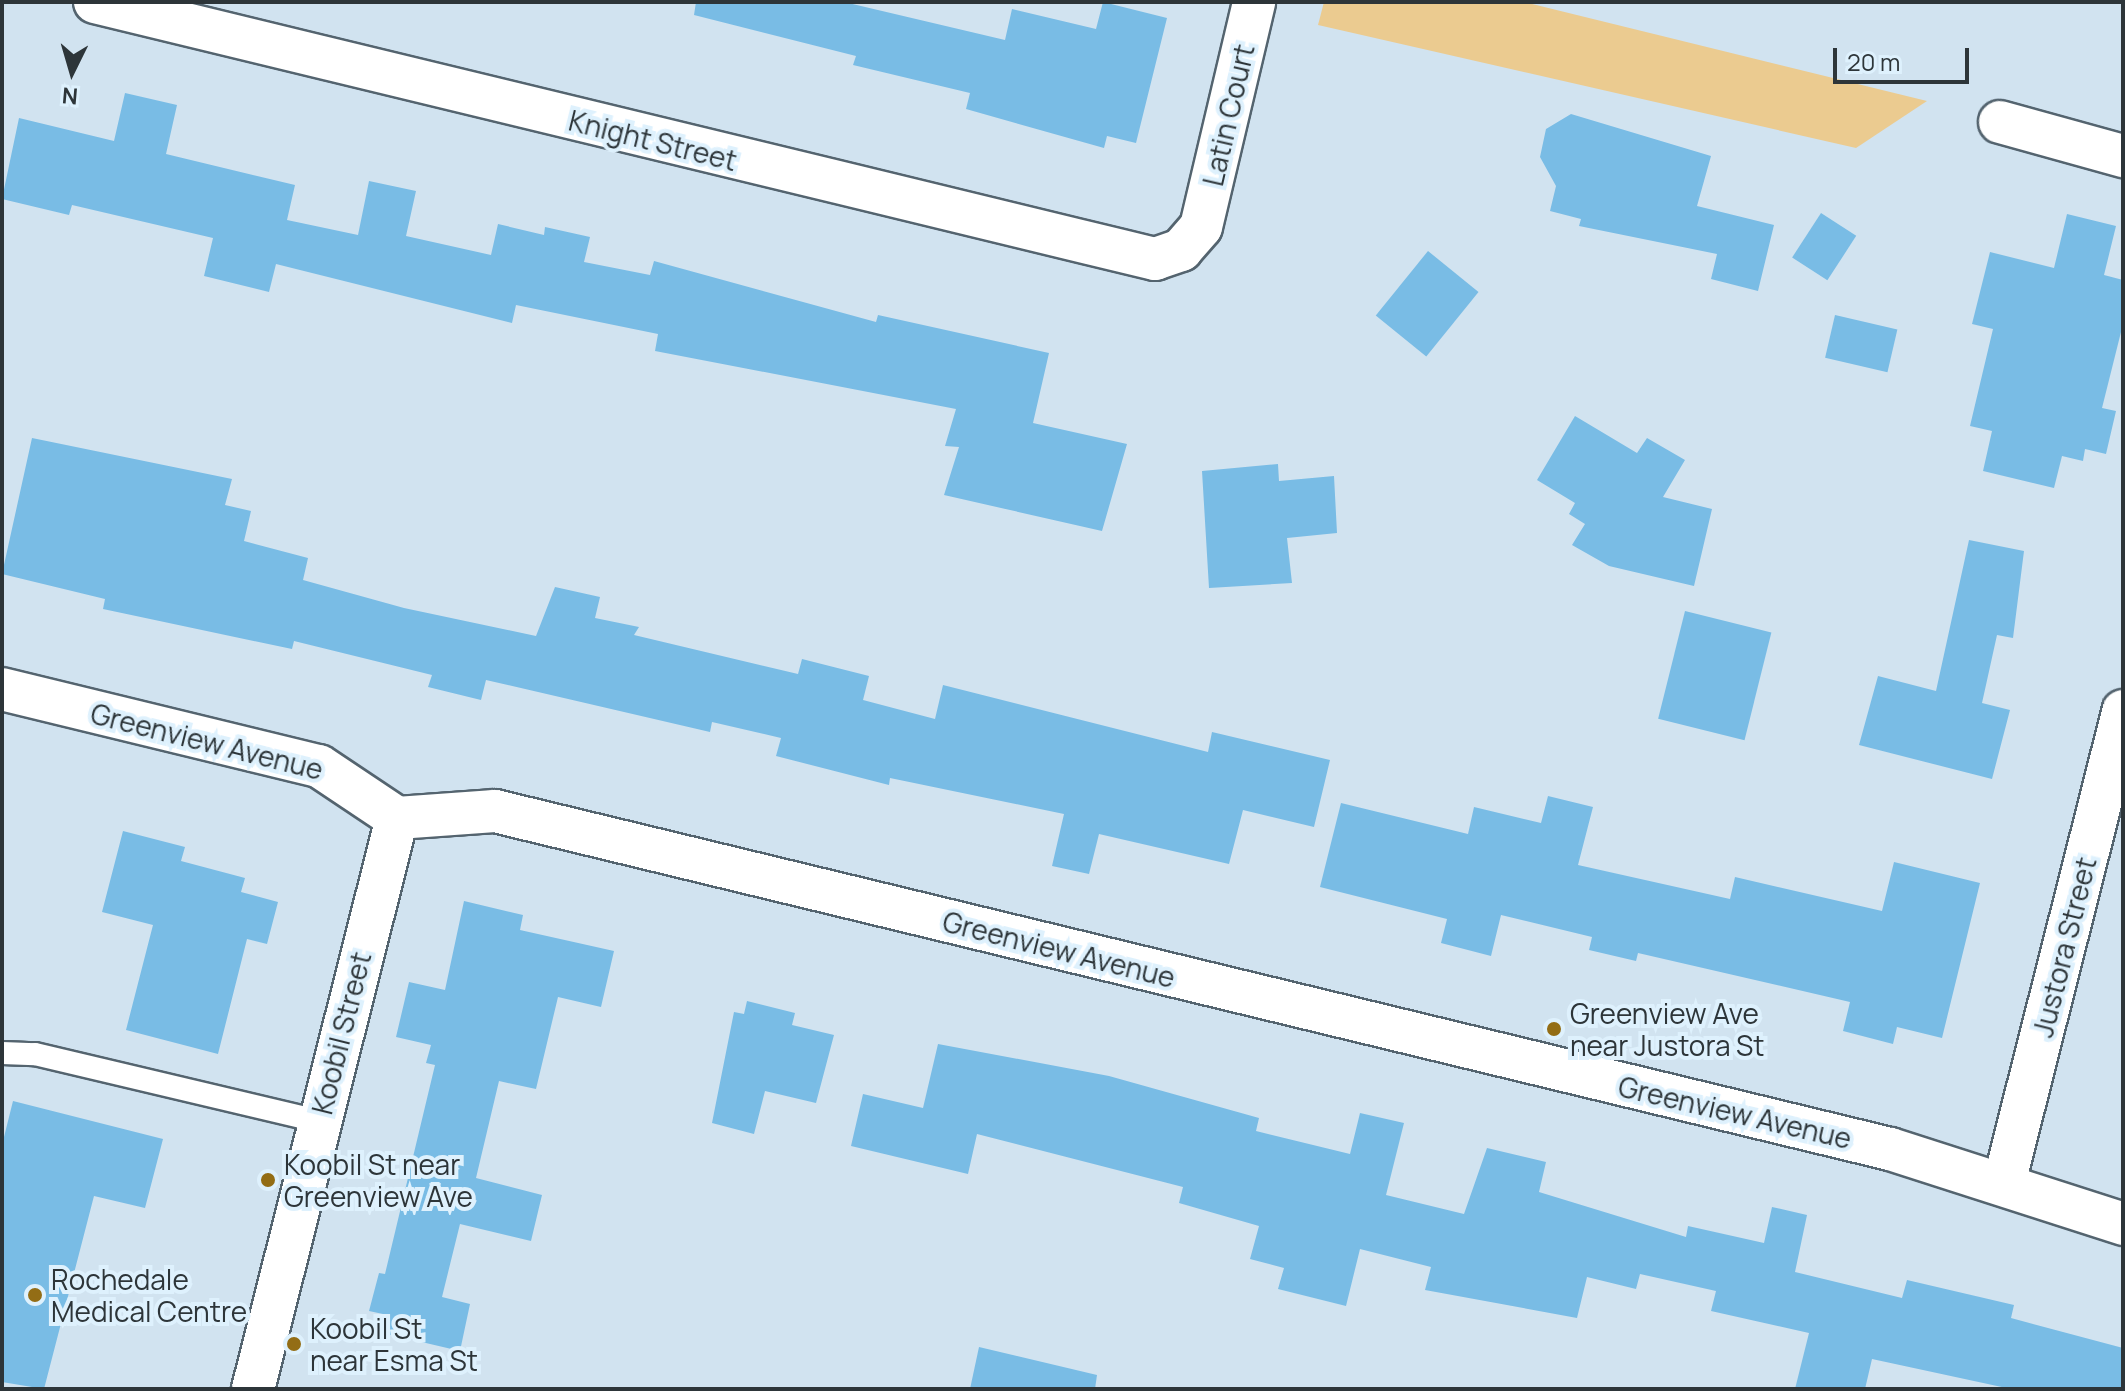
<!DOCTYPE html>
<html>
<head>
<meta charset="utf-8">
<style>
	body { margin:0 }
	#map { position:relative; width:2125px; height:1391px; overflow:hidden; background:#d1e3f0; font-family:Manrope,sans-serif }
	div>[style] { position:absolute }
	.green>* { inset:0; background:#ebcb90 }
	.building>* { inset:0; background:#79bce5; transform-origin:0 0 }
	.roads { filter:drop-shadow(2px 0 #54646f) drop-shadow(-2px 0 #54646f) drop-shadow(0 2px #54646f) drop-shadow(0 -2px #54646f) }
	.service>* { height:22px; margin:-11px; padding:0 11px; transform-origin:11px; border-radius:11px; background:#fff }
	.minor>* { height:42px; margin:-21px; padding:0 21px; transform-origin:21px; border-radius:21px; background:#fff }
	.dots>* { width:22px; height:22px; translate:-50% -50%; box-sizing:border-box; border:4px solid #def1fd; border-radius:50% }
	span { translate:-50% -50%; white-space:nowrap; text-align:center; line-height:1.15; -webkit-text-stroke:8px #def1fd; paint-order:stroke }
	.street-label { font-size:28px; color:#2d3539 }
	.poi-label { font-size:28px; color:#2d3539 }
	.left { translate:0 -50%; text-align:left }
	.frame { position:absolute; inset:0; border:4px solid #2d3539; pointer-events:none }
	.north { position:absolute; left:32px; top:32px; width:80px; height:80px; -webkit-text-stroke:6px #def1fd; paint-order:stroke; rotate:185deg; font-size:22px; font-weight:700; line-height:32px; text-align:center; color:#2d3539 }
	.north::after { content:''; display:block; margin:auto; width:28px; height:36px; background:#2d3539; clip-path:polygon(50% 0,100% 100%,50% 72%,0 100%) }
	.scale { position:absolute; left:1833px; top:48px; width:136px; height:36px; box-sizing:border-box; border:4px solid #2d3539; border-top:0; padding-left:10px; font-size:24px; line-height:28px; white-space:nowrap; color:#2d3539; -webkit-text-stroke:6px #def1fd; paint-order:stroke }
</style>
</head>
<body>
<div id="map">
	<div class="green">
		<i style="clip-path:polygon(1324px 2px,1524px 2px,1927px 101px,1856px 148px,1318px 25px)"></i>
	</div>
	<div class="building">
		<i style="clip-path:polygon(696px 2px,844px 2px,1005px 40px,1012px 9px,1096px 29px,1103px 2px,1167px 18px,1136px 143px,1107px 136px,1104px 148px,966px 109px,970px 93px,853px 65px,856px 56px,694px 15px)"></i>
		<i style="clip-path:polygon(125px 93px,177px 105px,166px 154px,295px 185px,287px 220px,358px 235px,369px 181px,416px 191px,406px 236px,491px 255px,498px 224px,544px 235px,545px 227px,590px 237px,584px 262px,650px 275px,654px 261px,876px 322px,878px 315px,1049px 353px,1033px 423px,1127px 444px,1102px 531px,944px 495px,959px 447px,945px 446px,956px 409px,655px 351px,658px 334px,516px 305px,512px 323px,276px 264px,269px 292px,204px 276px,213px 238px,72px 205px,69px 215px,2px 199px,19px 118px,114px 141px)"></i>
		<i style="clip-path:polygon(1571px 114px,1711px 156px,1697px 206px,1774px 225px,1758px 291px,1711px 279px,1717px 254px,1579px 226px,1581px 219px,1550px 211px,1556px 186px,1540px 157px,1546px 129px)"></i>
		<i style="left:1821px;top:213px;width:42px;height:53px;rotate:33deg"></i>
		<i style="clip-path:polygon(2067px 214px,2116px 226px,2104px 275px,2123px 280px,2123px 324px,2102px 408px,2116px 411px,2106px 454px,2085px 449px,2083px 461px,2062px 456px,2054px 488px,1983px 471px,1992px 431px,1970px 426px,1993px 329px,1972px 324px,1990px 252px,2054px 268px)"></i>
		<i style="left:1428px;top:251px;width:65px;height:83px;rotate:39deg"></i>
		<i style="left:1835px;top:315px;width:64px;height:44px;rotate:13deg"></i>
		<i style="clip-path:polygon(1575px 416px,1637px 453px,1647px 438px,1685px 460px,1663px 497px,1712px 509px,1694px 586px,1609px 566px,1572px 545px,1585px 524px,1569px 514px,1575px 503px,1537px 480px)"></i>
		<i style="clip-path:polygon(32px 438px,232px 479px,225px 505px,251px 511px,244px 541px,308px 558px,303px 580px,404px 608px,536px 636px,555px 587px,600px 597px,595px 618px,639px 627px,634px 635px,798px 674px,802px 659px,869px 676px,863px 700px,935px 719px,943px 685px,1208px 752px,1212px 732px,1330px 760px,1314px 827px,1243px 810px,1229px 864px,1099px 834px,1089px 874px,1052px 866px,1064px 814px,890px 778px,889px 785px,776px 756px,781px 738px,712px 722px,710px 732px,486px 680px,481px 700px,428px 687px,432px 675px,294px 641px,292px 649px,103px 609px,105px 599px,2px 574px)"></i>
		<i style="clip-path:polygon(1278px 464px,1279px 481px,1334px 476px,1337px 533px,1287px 538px,1292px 583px,1209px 588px,1202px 471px)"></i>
		<i style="clip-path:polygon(1969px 540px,2024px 551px,2013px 638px,1997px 635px,1982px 703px,2010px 710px,1992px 779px,1859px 745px,1878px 676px,1936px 691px)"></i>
		<i style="left:1685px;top:611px;width:89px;height:111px;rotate:14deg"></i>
		<i style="clip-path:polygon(1548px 796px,1593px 807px,1578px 865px,1730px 899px,1735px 877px,1882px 911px,1894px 862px,1980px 883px,1942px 1038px,1897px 1027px,1893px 1044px,1843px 1031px,1850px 1002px,1638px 953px,1636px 961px,1589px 950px,1592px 937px,1501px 915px,1491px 956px,1441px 943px,1447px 919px,1320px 887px,1341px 803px,1468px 834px,1474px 807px,1541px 823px)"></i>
		<i style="clip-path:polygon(123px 831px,185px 847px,181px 861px,245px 878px,241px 892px,278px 902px,267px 944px,247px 939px,218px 1054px,126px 1030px,153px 925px,102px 912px)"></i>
		<i style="clip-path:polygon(464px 901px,523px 915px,520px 930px,614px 951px,601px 1007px,558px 997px,536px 1089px,499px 1081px,476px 1178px,542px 1195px,531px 1241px,460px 1224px,442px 1297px,470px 1304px,460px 1351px,379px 1332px,383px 1314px,369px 1311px,379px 1273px,385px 1274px,435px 1065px,426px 1063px,431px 1045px,396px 1037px,409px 982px,445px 990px)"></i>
		<i style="clip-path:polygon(747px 1001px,795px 1013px,792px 1025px,834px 1035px,816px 1103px,765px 1091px,754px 1134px,712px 1123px,734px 1012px,744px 1014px)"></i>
		<i style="clip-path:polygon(938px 1044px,1109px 1076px,1259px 1118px,1256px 1131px,1350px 1154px,1360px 1113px,1404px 1123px,1386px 1195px,1464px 1214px,1487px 1148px,1546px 1162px,1539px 1192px,1686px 1237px,1688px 1226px,1764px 1243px,1772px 1207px,1807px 1215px,1795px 1272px,1902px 1298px,1907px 1280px,2014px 1305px,2011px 1318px,2123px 1348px,2123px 1389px,2011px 1389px,1872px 1359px,1865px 1389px,1795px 1389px,1809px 1333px,1711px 1311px,1716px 1291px,1640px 1274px,1636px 1289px,1587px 1277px,1577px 1318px,1425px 1290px,1431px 1267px,1360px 1249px,1346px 1306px,1278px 1289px,1284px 1268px,1250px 1259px,1259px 1226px,1179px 1203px,1183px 1187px,977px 1134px,968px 1174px,851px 1146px,863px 1094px,923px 1108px)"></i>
		<i style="clip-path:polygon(13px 1101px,163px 1139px,145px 1208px,94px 1196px,44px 1389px,2px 1382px,2px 1145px)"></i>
		<i style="clip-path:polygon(979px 1347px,1097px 1375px,1095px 1389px,970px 1389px)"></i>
	</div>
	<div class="roads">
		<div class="service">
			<i style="left:2px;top:1053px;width:33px;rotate:2deg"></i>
			<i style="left:35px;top:1054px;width:292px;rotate:13.3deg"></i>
		</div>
		<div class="minor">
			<i style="left:95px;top:2px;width:1091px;rotate:13.63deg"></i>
			<i style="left:1155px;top:259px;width:28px;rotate:-19deg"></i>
			<i style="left:1181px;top:250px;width:30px;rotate:-49deg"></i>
			<i style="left:1201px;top:227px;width:231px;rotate:-76.7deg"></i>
			<i style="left:2000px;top:122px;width:128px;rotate:15.5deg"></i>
			<i style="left:2px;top:689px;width:326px;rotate:13.7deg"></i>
			<i style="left:319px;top:766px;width:94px;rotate:33.7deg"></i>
			<i style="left:397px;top:818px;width:98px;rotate:-4.1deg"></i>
			<i style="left:495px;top:811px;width:1435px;rotate:13.62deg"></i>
			<i style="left:1890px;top:1149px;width:245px;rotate:17.8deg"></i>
			<i style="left:2004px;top:1183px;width:487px;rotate:-75.8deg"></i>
			<i style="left:253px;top:1389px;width:589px;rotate:-75.85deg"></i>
		</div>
	</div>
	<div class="dots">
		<i style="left:1554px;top:1029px;background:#936d15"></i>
		<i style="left:268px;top:1180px;background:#936d15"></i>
		<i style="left:35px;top:1295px;background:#936d15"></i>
		<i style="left:294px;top:1344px;background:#936d15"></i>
	</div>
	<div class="street-label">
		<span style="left:1228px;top:115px;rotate:-77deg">Latin Court</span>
		<span style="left:653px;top:140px;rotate:14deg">Knight Street</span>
		<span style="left:207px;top:741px;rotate:14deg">Greenview Avenue</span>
		<span style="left:2064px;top:947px;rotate:-76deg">Justora Street</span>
		<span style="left:1059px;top:949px;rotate:14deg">Greenview Avenue</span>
		<span style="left:341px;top:1033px;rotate:-76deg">Koobil Street</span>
		<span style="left:1735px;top:1112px;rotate:13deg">Greenview Avenue</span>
	</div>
	<div class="poi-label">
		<span class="left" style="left:1570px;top:1029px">Greenview Ave<br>near Justora St</span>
		<span class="left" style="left:284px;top:1180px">Koobil St near<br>Greenview Ave</span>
		<span class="left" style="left:51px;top:1295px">Rochedale<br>Medical Centre</span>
		<span class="left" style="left:310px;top:1344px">Koobil St<br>near Esma St</span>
	</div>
	<div class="frame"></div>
	<div class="north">N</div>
	<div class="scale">20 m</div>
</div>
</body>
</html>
